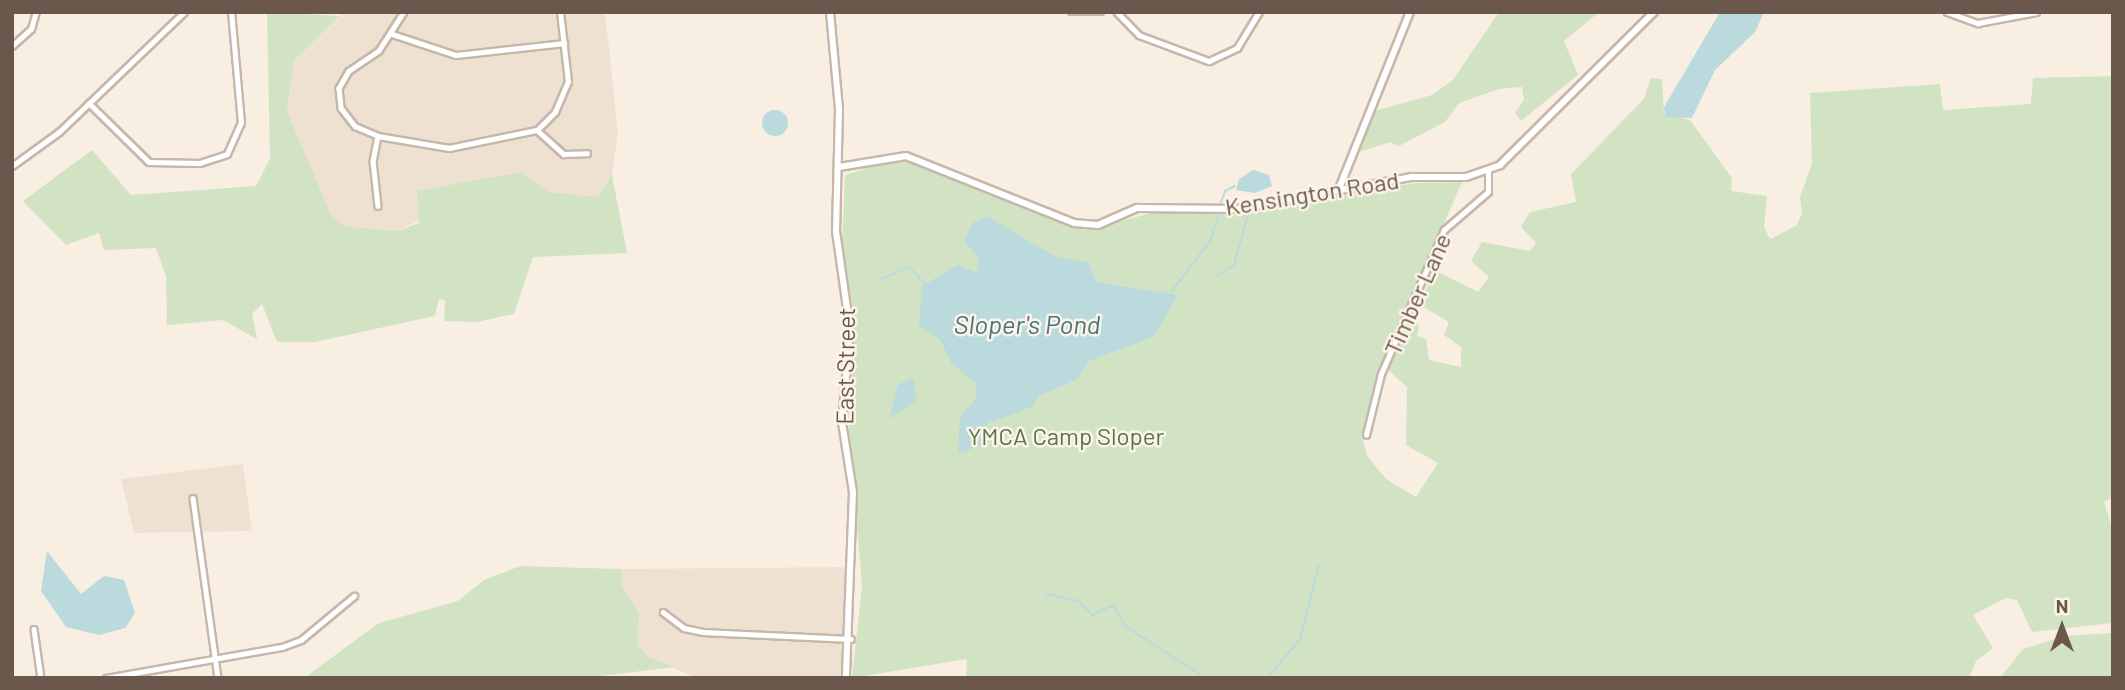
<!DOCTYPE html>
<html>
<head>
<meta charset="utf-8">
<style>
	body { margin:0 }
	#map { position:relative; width:2125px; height:690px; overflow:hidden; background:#f8efe2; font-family:Barlow,sans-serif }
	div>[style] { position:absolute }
	.residential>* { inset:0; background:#efe1d2 }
	.green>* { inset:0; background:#d1e3c3 }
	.water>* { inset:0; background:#badade }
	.round { border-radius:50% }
	.stream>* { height:2px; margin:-1px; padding:0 1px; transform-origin:1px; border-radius:1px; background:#badade }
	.roads { filter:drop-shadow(2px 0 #c7b7ab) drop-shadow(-2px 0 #c7b7ab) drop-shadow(0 2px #c7b7ab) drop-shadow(0 -2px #c7b7ab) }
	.street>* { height:4.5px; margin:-2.25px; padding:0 2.25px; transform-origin:2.25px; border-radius:2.25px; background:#fff }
	.secondary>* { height:6px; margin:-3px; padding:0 3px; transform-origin:3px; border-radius:3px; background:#fff }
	span { translate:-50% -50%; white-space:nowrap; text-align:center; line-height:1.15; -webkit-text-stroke:5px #fcf4e8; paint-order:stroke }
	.street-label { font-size:24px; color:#6c574c }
	.park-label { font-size:24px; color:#577649 }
	.water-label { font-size:26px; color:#4a747d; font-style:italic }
	.frame { position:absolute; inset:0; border:14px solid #6c574c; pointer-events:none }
	.north { position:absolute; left:2027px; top:592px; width:70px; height:70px; -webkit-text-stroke:5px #fcf4e8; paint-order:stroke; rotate:0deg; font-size:19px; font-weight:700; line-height:28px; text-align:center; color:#6c574c }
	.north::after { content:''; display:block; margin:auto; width:24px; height:32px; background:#6c574c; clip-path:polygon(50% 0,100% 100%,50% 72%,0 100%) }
</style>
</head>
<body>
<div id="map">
	<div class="residential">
		<i style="clip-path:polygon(345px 12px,605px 12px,618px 133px,612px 175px,598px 197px,551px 192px,521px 172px,397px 231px,344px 226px,331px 216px,287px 111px,294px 61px)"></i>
		<i style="clip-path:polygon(243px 464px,252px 531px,134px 533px,121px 479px)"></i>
		<i style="clip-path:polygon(854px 567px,843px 678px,697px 678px,648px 657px,638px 646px,639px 614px,622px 586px,621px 569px)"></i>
	</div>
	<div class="green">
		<i style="clip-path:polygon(267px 12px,340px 16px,294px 61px,287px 111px,331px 215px,344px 226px,397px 231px,419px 223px,417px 191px,521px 172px,551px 192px,598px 197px,612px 175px,627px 253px,533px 257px,514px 314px,477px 322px,444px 321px,445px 300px,439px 299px,435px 316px,315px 342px,277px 342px,262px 304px,252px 314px,257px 339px,223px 320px,167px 325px,166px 276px,156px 248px,104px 250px,99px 233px,66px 245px,23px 201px,92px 150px,131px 195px,256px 186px,270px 159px)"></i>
		<i style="clip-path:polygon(1499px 12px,1599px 12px,1564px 41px,1578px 75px,1521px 121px,1515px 113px,1524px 100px,1522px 87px,1499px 89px,1459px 103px,1445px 122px,1399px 146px,1390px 142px,1356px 153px,1371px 112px,1432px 95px,1453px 80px)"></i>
		<i style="clip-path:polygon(2113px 76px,2113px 497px,2104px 502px,2113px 531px,2113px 623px,2032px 632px,2017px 600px,2006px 598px,1973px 615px,1993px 648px,1976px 661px,1969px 678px,966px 678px,967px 659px,852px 678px,862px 585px,847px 406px,855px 322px,842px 246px,845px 175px,899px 158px,1085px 230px,1152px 213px,1244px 212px,1415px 183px,1462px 182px,1377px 379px,1363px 440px,1367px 456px,1386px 479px,1416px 497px,1438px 463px,1406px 445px,1407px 387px,1386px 368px,1410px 321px,1419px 324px,1417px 336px,1426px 339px,1429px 360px,1461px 367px,1461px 347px,1444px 335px,1449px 322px,1420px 305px,1434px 270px,1478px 292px,1489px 277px,1471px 261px,1482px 242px,1530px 251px,1536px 243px,1521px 227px,1530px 212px,1576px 202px,1571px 174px,1644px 99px,1651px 78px,1662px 79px,1664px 114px,1690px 120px,1732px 178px,1731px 191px,1767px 196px,1764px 227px,1770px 239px,1796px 226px,1802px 214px,1800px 197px,1812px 164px,1810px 93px,1940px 84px,1943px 110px,2031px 104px,2033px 78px)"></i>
		<i style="clip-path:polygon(520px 566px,621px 569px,622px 586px,639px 614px,638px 646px,648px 657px,675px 667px,585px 678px,304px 678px,379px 623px,458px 601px,484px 580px)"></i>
		<i style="clip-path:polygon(2113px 633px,2113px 678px,2000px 678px,2023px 649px,2064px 636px)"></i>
	</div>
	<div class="water">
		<i style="clip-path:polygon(1720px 12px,1764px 12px,1755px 32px,1715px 70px,1692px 118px,1665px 117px,1664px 107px)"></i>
		<i class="round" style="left:762px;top:110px;width:26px;height:26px"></i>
		<i style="clip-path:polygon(1253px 170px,1269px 175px,1272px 186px,1255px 193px,1236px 190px,1239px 179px)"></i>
		<i style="clip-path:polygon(987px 216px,1056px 257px,1089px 263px,1096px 282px,1178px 295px,1153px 337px,1089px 361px,1076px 380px,1038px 396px,1034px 406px,988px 423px,984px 445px,958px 453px,960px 417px,977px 397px,975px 383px,951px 363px,941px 341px,919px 325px,922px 286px,958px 265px,977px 272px,979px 259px,964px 240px,973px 223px)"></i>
		<i style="clip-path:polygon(914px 379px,916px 401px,889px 419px,898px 384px)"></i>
		<i style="clip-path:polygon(47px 551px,81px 594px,104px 576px,124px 580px,135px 613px,125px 628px,99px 635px,66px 627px,41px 591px)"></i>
	</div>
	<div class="stream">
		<i style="left:1220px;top:205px;width:15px;rotate:-70deg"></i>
		<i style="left:1225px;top:191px;width:11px;rotate:-27deg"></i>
		<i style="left:1216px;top:276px;width:21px;rotate:-31deg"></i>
		<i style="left:1234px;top:265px;width:56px;rotate:-74.5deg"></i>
		<i style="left:879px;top:280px;width:33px;rotate:-23deg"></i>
		<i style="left:909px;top:267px;width:23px;rotate:47deg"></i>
		<i style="left:1171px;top:292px;width:64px;rotate:-52.6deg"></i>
		<i style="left:1210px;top:241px;width:28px;rotate:-72deg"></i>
		<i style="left:1046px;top:594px;width:34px;rotate:12deg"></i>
		<i style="left:1079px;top:601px;width:19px;rotate:47deg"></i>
		<i style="left:1092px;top:615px;width:23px;rotate:-25deg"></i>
		<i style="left:1113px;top:605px;width:24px;rotate:60deg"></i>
		<i style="left:1125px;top:626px;width:95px;rotate:33deg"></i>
		<i style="left:1267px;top:678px;width:51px;rotate:-49.8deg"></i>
		<i style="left:1300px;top:639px;width:76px;rotate:-75.6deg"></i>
	</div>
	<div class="roads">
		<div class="street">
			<i style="left:404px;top:12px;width:46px;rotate:122.7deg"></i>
			<i style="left:379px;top:51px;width:36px;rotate:146deg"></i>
			<i style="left:349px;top:71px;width:20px;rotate:120deg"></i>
			<i style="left:339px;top:88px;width:20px;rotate:84deg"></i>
			<i style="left:341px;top:108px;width:23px;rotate:52deg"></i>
			<i style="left:355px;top:126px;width:25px;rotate:23deg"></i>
			<i style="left:378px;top:136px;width:72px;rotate:9.6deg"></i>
			<i style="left:449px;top:148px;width:90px;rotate:-11.6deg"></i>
			<i style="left:537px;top:130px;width:25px;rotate:-45deg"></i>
			<i style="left:555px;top:112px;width:33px;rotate:-67deg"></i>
			<i style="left:568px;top:82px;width:70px;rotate:-96.5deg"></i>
			<i style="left:1071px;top:12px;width:30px"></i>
			<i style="left:1117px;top:12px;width:32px;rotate:46deg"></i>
			<i style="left:1139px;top:35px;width:75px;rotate:20.4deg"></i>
			<i style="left:1209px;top:61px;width:31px;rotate:-25deg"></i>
			<i style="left:1237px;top:48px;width:42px;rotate:-58.6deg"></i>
			<i style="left:1947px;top:12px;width:33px;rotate:20deg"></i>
			<i style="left:1978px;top:23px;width:59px;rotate:-10.7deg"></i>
			<i style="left:392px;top:34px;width:67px;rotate:18.2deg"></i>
			<i style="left:456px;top:55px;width:109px;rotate:-6.3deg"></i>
			<i style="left:12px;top:46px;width:25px;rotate:-42deg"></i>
			<i style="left:31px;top:29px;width:18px;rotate:-74deg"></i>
			<i style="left:89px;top:103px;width:84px;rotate:44.5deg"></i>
			<i style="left:149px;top:162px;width:51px;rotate:1.1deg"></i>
			<i style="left:200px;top:163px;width:28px;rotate:-18deg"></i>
			<i style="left:227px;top:154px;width:34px;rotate:-66deg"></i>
			<i style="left:241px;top:123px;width:111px;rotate:-95.1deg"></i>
			<i style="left:537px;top:130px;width:36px;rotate:42deg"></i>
			<i style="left:564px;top:154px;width:23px;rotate:-2deg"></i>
			<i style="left:378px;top:136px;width:25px;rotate:101deg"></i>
			<i style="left:373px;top:161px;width:45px;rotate:83.7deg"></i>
			<i style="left:12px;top:166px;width:58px;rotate:-35.9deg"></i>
			<i style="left:59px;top:132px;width:173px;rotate:-43.8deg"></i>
			<i style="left:1366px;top:435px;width:63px;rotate:-76.2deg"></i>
			<i style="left:1381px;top:374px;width:157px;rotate:-66.4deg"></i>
			<i style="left:1444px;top:230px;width:58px;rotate:-40.8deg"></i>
			<i style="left:1488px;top:192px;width:20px;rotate:-90deg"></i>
			<i style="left:193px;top:498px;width:182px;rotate:82.1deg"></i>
			<i style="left:663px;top:612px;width:26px;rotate:37deg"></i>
			<i style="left:684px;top:628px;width:19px;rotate:12deg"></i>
			<i style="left:703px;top:632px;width:148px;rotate:2.7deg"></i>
			<i style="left:34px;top:629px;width:49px;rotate:81.9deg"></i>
			<i style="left:106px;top:678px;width:179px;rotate:-10deg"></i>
			<i style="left:282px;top:647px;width:20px;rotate:-20deg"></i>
			<i style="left:301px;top:640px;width:69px;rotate:-39.7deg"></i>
		</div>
		<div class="secondary">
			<i style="left:830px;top:12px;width:97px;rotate:84.7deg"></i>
			<i style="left:839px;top:109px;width:122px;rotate:91.4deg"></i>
			<i style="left:836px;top:231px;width:99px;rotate:81.9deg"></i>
			<i style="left:850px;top:329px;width:93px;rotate:94.9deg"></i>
			<i style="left:842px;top:422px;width:71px;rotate:81.1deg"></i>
			<i style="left:853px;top:492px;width:186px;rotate:92.2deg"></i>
			<i style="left:839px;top:167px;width:68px;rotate:-9.3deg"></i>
			<i style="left:906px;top:156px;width:181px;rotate:21.7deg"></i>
			<i style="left:1074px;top:223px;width:24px;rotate:5deg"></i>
			<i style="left:1098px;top:225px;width:43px;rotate:-23.6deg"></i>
			<i style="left:1137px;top:208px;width:100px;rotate:0.6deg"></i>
			<i style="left:1237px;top:209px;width:178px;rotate:-10.4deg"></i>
			<i style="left:1412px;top:177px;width:54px"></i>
			<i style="left:1466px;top:177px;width:36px;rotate:-19deg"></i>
			<i style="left:1500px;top:165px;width:217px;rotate:-44.8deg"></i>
			<i style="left:1338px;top:191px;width:193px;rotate:-68.1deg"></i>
		</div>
	</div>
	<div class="street-label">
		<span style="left:1312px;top:193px;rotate:-9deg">Kensington Road</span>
		<span style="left:1417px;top:294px;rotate:-66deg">Timber Lane</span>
		<span style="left:845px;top:366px;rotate:-89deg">East Street</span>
	</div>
	<div class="park-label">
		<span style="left:1066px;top:436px">YMCA Camp Sloper</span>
	</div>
	<div class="water-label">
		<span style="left:1027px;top:324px">Sloper's Pond</span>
	</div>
	<div class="frame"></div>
	<div class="north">N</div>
</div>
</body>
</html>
